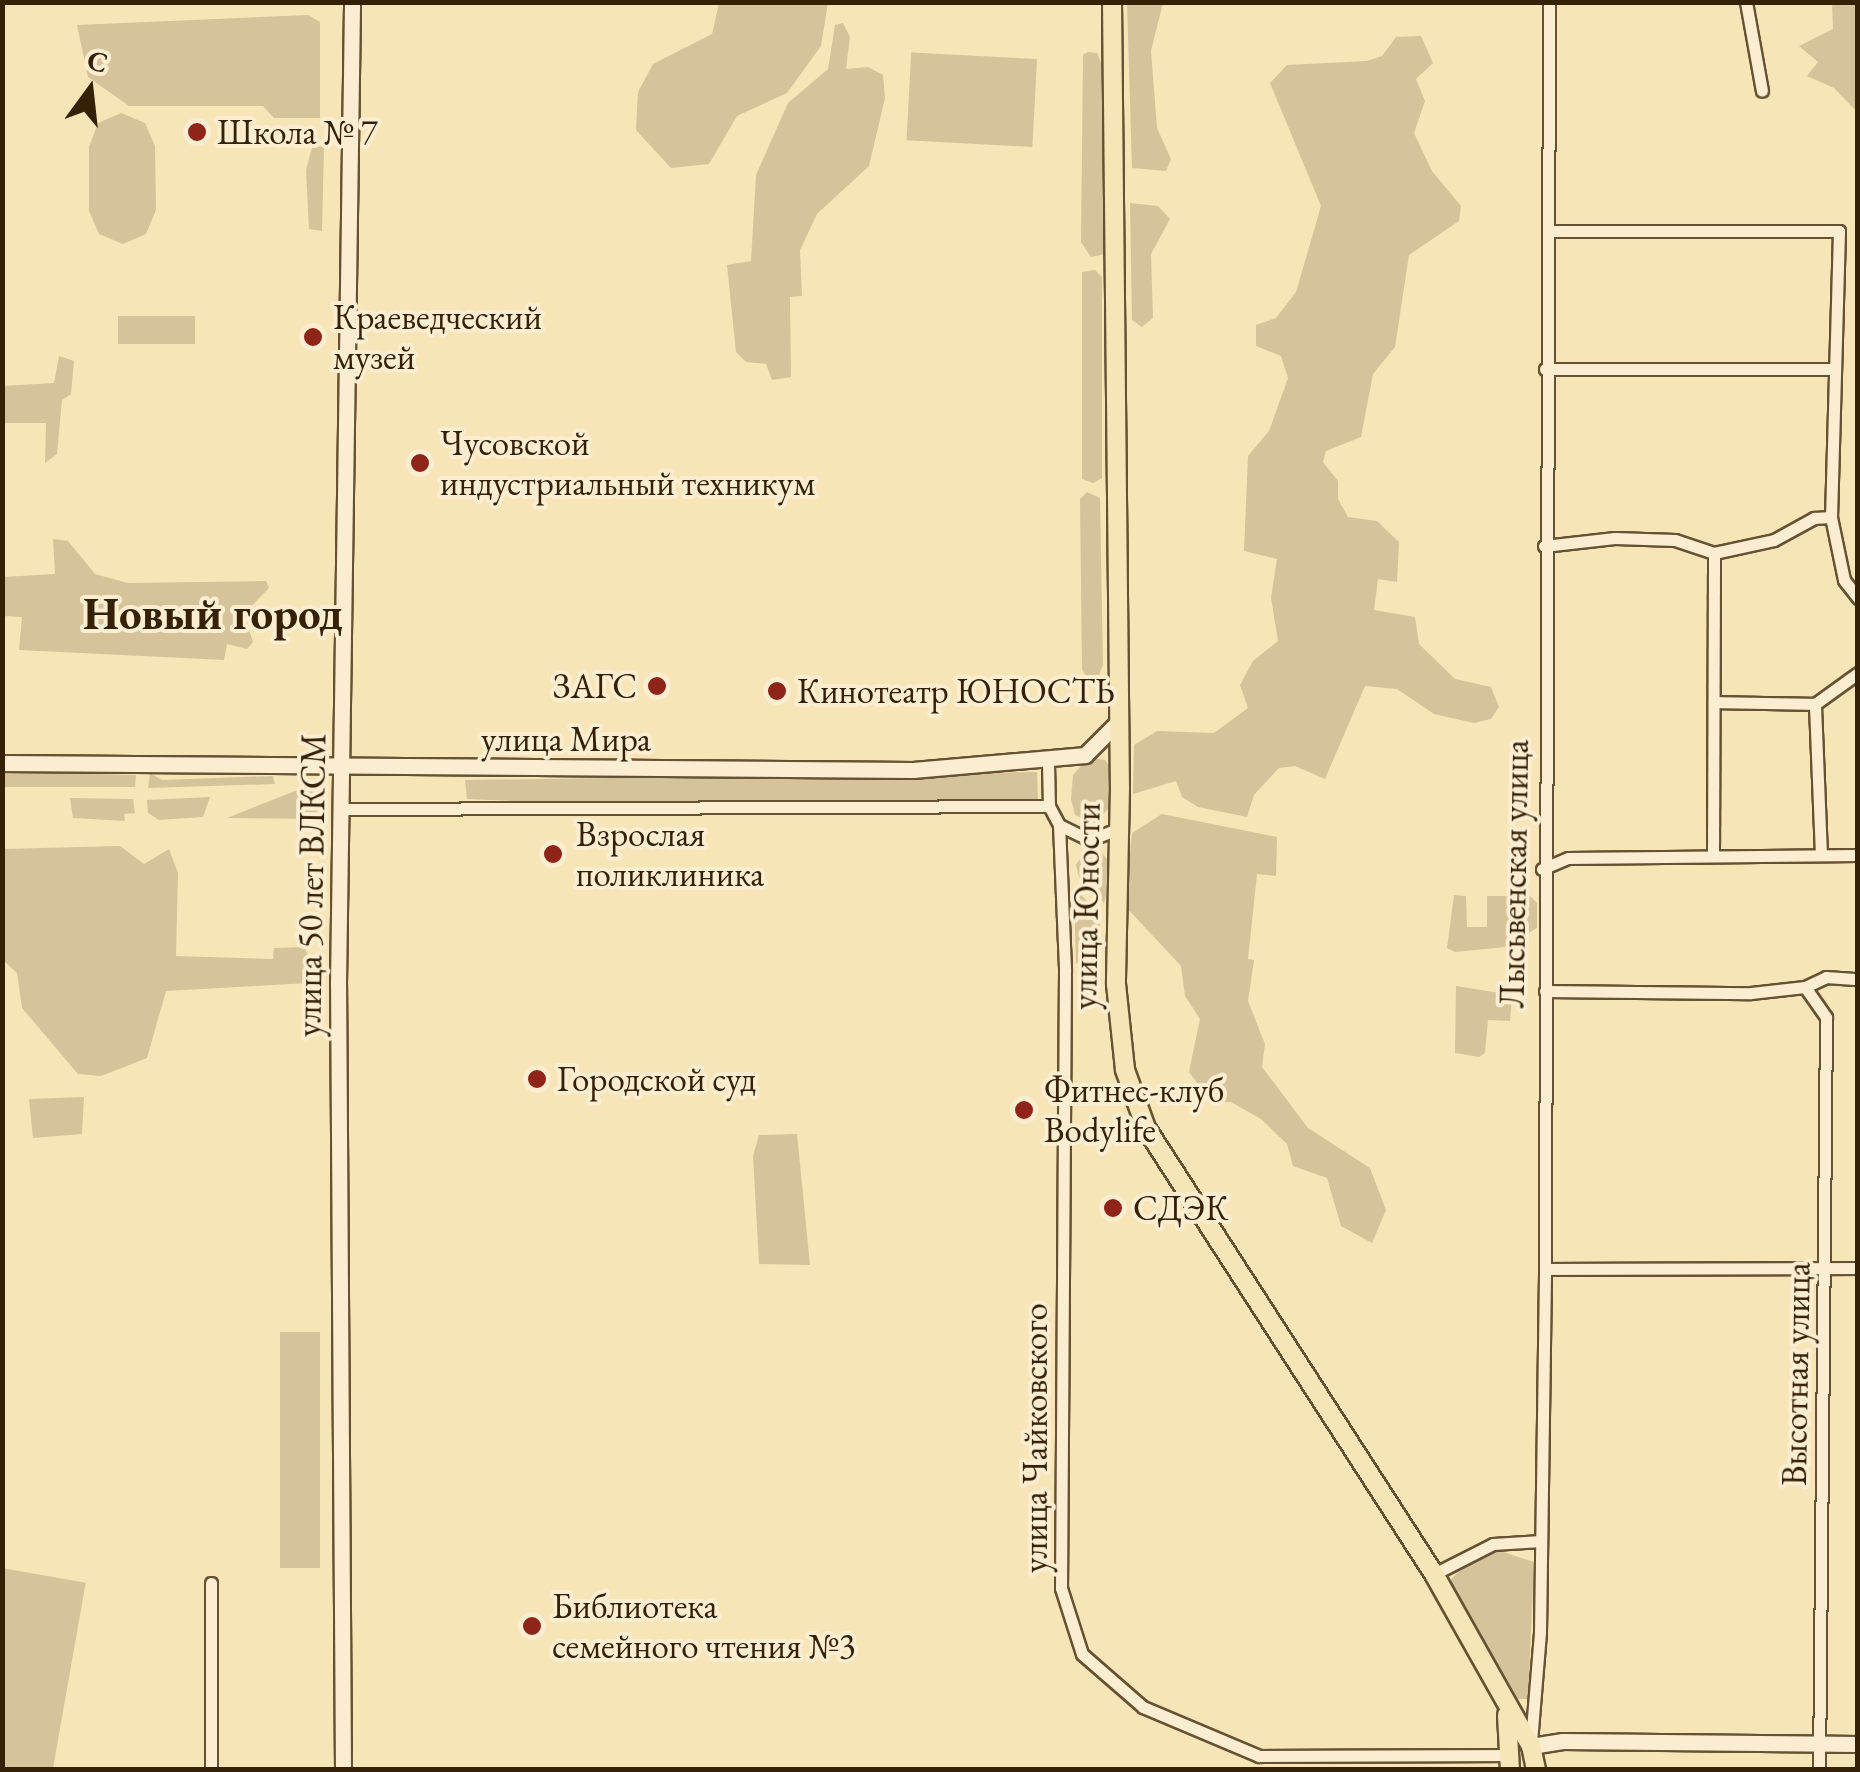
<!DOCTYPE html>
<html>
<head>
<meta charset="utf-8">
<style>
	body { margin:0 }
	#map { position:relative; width:1860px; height:1772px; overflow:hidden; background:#f7e4b7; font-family:"EB Garamond",serif }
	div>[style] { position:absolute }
	.green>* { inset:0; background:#d6c399; transform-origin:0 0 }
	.roads { filter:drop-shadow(2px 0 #665232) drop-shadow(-2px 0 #665232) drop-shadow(0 2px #665232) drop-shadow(0 -2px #665232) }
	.street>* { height:11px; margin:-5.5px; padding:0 5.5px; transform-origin:5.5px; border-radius:5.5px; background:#faedd0 }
	.secondary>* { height:15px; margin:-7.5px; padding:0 7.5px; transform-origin:7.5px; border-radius:7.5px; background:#faedd0 }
	.primary>* { height:18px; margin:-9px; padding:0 9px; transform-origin:9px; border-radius:9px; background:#f7e4b7 }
	.dots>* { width:28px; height:28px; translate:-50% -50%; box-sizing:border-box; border:5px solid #faedd0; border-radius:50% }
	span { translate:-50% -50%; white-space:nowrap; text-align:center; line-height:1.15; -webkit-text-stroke:8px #faedd0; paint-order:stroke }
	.poi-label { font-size:35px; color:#352206 }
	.left { translate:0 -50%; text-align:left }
	.right { translate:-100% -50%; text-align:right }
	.street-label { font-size:35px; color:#352206 }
	.district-label { font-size:45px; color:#352206; font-weight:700 }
	.frame { position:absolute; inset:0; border:5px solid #352206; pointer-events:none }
	.north { position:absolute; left:40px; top:40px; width:100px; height:100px; -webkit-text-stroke:8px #faedd0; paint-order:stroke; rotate:15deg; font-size:28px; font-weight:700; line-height:40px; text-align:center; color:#352206 }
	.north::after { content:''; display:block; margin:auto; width:35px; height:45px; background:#352206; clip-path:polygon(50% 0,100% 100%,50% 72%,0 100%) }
</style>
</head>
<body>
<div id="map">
	<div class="green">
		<i style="clip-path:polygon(719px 3px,828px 3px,821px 46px,787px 93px,737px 116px,709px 164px,671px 168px,636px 130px,638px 92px,653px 64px,712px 34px)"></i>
		<i style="clip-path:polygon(1127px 3px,1163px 3px,1151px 51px,1157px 128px,1171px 159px,1166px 171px,1132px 168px)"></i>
		<i style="clip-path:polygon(1832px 3px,1857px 3px,1857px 112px,1834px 88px,1807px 76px,1818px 62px,1799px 46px,1833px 29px)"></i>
		<i style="clip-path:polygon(308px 15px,320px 22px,320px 118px,274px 118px,263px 106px,129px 106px,88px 77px,77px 25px)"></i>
		<i style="clip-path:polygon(843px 23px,850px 37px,846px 69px,868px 67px,883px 75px,885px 98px,869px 166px,817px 214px,800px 250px,802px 296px,790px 297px,791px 377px,772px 380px,766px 364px,746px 362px,736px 352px,727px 265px,751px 261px,756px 175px,788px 103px,828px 69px,835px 25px)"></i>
		<i style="clip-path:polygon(1421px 36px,1433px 63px,1416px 79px,1425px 101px,1414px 133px,1432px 171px,1461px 206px,1459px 221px,1409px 255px,1395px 347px,1373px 374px,1361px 437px,1326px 451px,1323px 462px,1338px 481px,1338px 499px,1348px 517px,1377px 521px,1399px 542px,1397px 582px,1378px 579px,1374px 610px,1415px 617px,1419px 644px,1455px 679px,1491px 687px,1499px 707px,1491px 719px,1474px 723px,1434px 714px,1397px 689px,1365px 686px,1325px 779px,1295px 766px,1279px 768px,1254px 795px,1247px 817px,1198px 807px,1182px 797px,1176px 781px,1133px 794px,1134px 745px,1157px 731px,1214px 733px,1248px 708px,1240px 685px,1253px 661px,1278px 641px,1271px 598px,1277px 559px,1244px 551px,1248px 456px,1269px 431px,1288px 378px,1281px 356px,1256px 346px,1256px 325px,1276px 318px,1296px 292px,1321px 206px,1270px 83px,1287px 65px,1367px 61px,1382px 56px,1396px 37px)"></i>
		<i style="clip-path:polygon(1088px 52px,1097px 53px,1105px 72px,1105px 254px,1091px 257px,1081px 242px,1083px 55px)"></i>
		<i style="left:1037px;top:59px;width:88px;height:126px;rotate:93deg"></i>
		<i style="clip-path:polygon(121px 113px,145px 123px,155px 146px,156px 210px,146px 234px,123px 244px,99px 234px,89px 211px,89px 147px,98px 123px)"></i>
		<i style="clip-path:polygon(324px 146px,322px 231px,309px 229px,306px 170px,312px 148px)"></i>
		<i style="clip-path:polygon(1130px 203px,1158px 206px,1170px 219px,1151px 254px,1153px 318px,1142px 327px,1132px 320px)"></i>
		<i style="clip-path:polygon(1095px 270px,1102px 277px,1102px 478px,1093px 483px,1082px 479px,1082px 272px)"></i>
		<i style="left:195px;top:316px;width:28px;height:77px;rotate:90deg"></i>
		<i style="clip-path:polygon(59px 356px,74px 361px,71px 394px,62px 400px,57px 454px,45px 463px,46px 423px,3px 423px,3px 386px,54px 383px)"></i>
		<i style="clip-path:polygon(1087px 492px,1100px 498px,1103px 665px,1097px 680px,1088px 681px,1082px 669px,1080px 499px)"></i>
		<i style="clip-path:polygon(53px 539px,68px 541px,95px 574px,128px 583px,266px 581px,269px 588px,244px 614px,253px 642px,247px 649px,227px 644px,224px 660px,19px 650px,22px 617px,3px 616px,3px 577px,55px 574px)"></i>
		<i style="clip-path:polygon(1089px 757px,1105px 760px,1112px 770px,1113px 803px,1095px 824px,1075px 815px,1071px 799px,1073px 775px)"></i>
		<i style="clip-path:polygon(3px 772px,136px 775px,135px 787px,3px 787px)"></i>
		<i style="clip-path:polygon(1037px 772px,1038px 801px,611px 805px,467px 799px,465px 780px)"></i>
		<i style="clip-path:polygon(150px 773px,162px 780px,273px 776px,275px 784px,148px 788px)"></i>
		<i style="clip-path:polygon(300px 789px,318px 790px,317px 819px,227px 818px)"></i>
		<i style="clip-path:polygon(210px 797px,203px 817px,159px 820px,148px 813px,147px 800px)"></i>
		<i style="clip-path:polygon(70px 798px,133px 799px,135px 813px,124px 814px,125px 821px,73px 818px)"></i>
		<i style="clip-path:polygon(1162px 814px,1277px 837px,1276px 876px,1257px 874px,1248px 959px,1254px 960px,1248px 1001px,1265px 1044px,1262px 1067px,1308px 1128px,1370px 1168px,1386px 1210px,1372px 1243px,1341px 1226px,1327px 1178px,1293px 1166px,1287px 1144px,1261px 1119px,1231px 1102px,1212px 1103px,1189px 1072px,1200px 1019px,1185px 996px,1181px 966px,1125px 906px,1132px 833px)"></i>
		<i style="clip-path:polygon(120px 846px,144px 864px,169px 849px,178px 873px,176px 956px,273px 959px,274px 948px,304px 947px,315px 968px,310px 983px,166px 991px,147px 1058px,101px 1076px,78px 1074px,22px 1008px,17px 973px,3px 960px,3px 849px)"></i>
		<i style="clip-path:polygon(1103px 854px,1113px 868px,1104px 903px,1081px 884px,1076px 865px,1081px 857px)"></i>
		<i style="clip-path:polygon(1074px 888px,1099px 913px,1100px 928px,1094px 928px,1094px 944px,1101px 944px,1076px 964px)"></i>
		<i style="clip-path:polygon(1454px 895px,1466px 896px,1467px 927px,1487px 927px,1487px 896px,1530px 896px,1537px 903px,1537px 928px,1505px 947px,1455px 952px,1447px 948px)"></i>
		<i style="clip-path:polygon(1456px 986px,1512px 995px,1510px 1021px,1488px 1020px,1485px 1053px,1479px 1057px,1455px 1053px)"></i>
		<i style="clip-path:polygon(84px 1097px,82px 1134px,33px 1138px,29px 1099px)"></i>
		<i style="clip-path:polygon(797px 1134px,810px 1265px,759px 1264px,753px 1156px,759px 1135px)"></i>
		<i style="left:280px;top:1332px;width:40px;height:236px"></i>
		<i style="clip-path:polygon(1497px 1550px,1534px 1562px,1528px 1699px,1518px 1699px,1450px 1581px,1465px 1564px)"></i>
		<i style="left:2px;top:1568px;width:85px;height:201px;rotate:10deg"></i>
	</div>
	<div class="roads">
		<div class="street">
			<i style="left:1746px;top:2px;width:90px;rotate:79.8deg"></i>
			<i style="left:1550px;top:231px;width:289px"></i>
			<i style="left:1839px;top:231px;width:286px;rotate:91.6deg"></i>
			<i style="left:1831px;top:517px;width:64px;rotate:78.3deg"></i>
			<i style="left:1844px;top:580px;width:23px;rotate:52deg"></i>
			<i style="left:1545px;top:369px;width:289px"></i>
			<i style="left:1544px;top:546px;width:71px;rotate:-6.4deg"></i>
			<i style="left:1615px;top:538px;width:60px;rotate:1.9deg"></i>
			<i style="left:1675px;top:540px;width:41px;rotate:18.4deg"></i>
			<i style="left:1714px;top:553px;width:61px;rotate:-12.2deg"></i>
			<i style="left:1774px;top:540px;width:46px;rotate:-28.8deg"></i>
			<i style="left:1814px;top:518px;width:17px;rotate:-3deg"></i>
			<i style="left:1715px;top:702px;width:100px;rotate:1.1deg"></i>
			<i style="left:1048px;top:763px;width:43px;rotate:88.7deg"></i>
			<i style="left:1049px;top:806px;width:21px;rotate:62deg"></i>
			<i style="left:1059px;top:825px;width:146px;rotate:87.6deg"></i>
			<i style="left:1065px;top:971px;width:617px;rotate:90.37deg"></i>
			<i style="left:1061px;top:1588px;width:69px;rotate:72.3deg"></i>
			<i style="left:1082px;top:1654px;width:81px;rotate:41deg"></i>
			<i style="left:1143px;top:1707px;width:126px;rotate:22.9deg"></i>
			<i style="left:1259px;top:1756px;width:252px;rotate:-0.2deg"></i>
			<i style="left:343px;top:809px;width:706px;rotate:-0.24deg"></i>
			<i style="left:1059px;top:825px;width:34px;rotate:26deg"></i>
			<i style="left:1090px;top:840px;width:27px;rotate:-22deg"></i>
			<i style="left:1713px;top:854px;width:301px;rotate:-89.8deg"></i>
			<i style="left:1821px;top:855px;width:151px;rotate:-92.3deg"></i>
			<i style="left:1815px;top:704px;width:53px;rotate:-35.8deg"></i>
			<i style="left:1542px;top:869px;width:28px;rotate:-23deg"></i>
			<i style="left:1568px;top:858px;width:290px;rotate:-0.6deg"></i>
			<i style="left:1805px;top:987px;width:37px;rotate:55deg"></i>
			<i style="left:1826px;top:1017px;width:753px;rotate:90.53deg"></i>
			<i style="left:1545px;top:991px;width:206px;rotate:0.6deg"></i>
			<i style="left:1751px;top:993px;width:54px;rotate:-6.3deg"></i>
			<i style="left:1805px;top:987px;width:23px;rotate:-25deg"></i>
			<i style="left:1826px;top:977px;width:32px;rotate:4deg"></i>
			<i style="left:1545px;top:1269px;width:313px;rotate:-0.2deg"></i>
			<i style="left:1434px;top:1574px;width:66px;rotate:-27deg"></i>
			<i style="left:1493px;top:1544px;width:48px;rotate:-3.6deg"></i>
			<i style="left:1531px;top:1742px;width:110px;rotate:-85.3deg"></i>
			<i style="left:1540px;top:1632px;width:363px;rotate:-89.2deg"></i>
			<i style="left:1545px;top:1269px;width:1267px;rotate:-89.82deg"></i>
			<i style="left:211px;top:1770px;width:187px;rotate:-90deg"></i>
		</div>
		<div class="secondary">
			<i style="left:2px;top:763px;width:911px;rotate:0.44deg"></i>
			<i style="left:913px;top:770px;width:173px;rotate:-5deg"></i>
			<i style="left:1085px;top:755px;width:42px;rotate:-45deg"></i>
			<i style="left:1531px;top:1746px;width:32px;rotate:-9deg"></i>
			<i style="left:1563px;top:1741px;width:295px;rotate:0.6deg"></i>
			<i style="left:343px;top:1770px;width:786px;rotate:-90.36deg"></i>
			<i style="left:338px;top:984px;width:982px;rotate:-89.18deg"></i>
		</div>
		<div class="primary">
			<i style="left:1112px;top:2px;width:786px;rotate:89.42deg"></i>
			<i style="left:1120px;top:788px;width:196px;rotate:91.2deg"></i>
			<i style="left:1116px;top:984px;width:86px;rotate:84deg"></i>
			<i style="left:1125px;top:1070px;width:62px;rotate:70.1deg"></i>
			<i style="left:1146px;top:1128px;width:531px;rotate:57.15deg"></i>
			<i style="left:1434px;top:1574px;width:197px;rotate:60.6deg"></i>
			<i style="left:1531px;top:1746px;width:25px;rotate:78deg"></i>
			<i style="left:1507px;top:1715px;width:55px;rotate:86.9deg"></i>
		</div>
	</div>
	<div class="dots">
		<i style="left:197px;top:132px;background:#8f2418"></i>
		<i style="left:313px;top:337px;background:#8f2418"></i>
		<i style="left:420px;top:463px;background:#8f2418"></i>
		<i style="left:657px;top:686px;background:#8f2418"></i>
		<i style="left:777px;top:691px;background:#8f2418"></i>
		<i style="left:553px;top:854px;background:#8f2418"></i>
		<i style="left:537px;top:1079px;background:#8f2418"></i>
		<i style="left:1024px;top:1110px;background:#8f2418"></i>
		<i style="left:1113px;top:1208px;background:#8f2418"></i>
		<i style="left:532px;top:1626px;background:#8f2418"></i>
	</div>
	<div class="poi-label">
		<span class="left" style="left:217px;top:132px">Школа № 7</span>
		<span class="left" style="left:333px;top:337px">Краеведческий<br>музей</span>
		<span class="left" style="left:440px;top:463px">Чусовской<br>индустриальный техникум</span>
		<span class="right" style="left:637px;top:686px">ЗАГС</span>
		<span class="left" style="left:797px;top:691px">Кинотеатр ЮНОСТЬ</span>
		<span class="left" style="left:576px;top:854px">Взрослая<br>поликлиника</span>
		<span class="left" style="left:557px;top:1079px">Городской суд</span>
		<span class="left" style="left:1044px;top:1110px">Фитнес-клуб<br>Bodylife</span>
		<span class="left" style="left:1133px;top:1208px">СДЭК</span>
		<span class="left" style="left:552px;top:1626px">Библиотека<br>семейного чтения №3</span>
	</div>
	<div class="street-label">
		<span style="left:566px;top:739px">улица Мира</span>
		<span style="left:1514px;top:874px;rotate:-89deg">Лысьвенская улица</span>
		<span style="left:311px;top:885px;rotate:-89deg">улица 50 лет ВЛКСМ</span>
		<span style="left:1086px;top:906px;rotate:-89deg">улица Юности</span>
		<span style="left:1796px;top:1374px;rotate:-89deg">Высотная улица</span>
		<span style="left:1035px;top:1438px;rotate:-90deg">улица Чайковского</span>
	</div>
	<div class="district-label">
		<span style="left:213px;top:614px">Новый город</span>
	</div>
	<div class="frame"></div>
	<div class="north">С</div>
</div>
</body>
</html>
